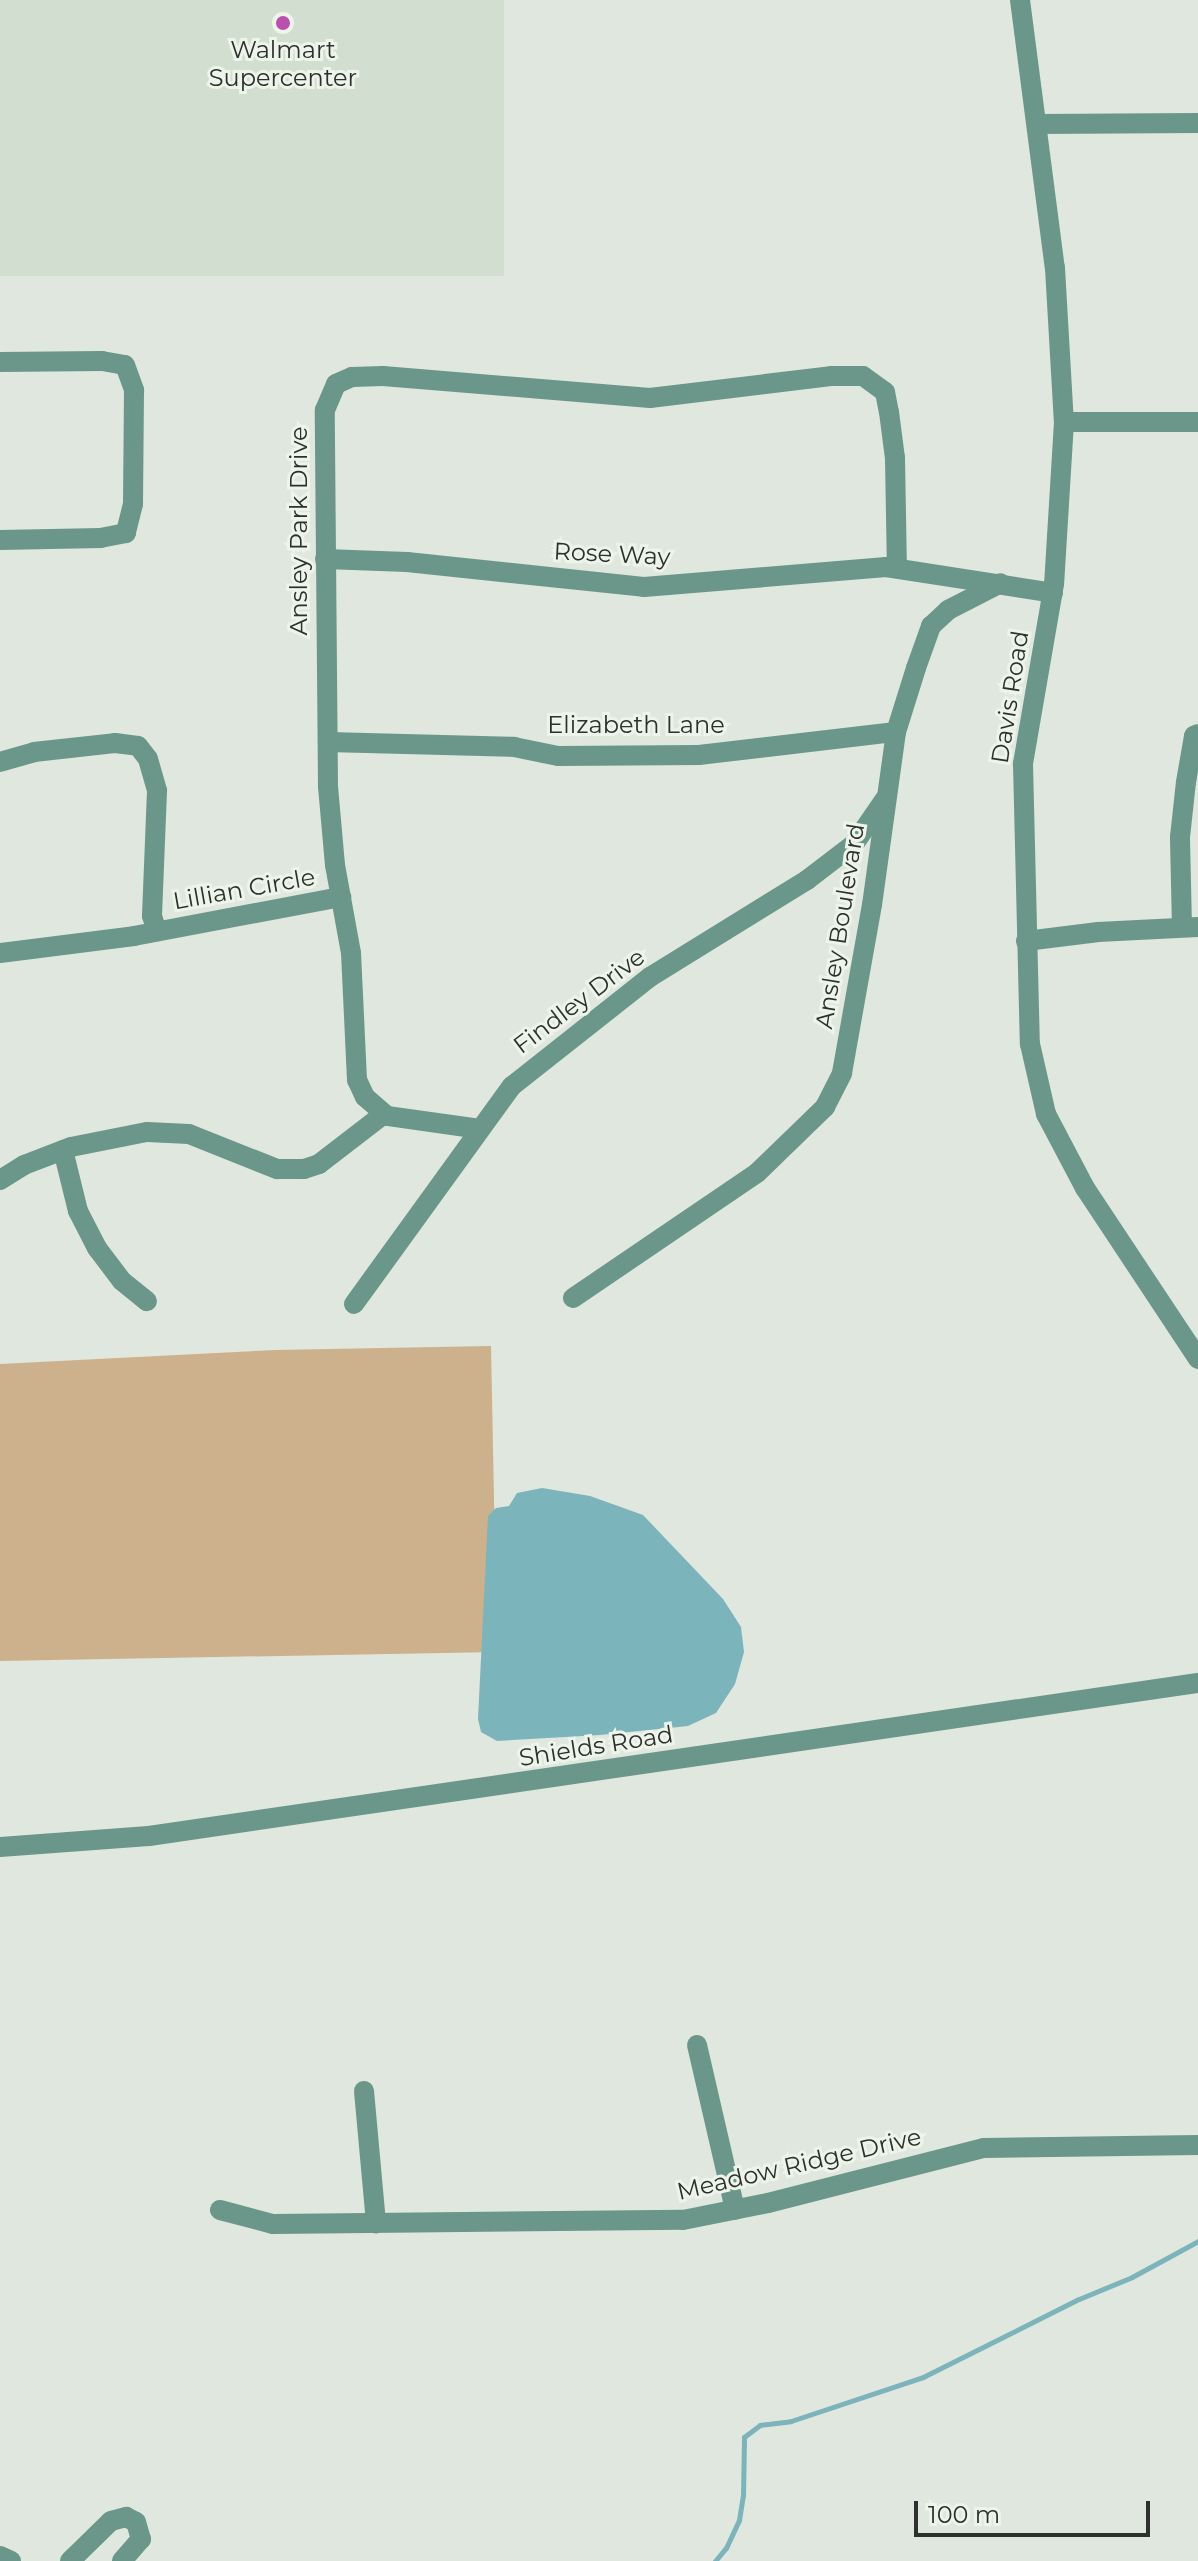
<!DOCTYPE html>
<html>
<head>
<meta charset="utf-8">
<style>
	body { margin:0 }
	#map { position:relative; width:1198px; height:2561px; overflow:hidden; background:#dfe7de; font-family:Montserrat,sans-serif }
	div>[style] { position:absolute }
	.built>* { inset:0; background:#d2decf; transform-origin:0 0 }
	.forest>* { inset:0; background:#cdb08c }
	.water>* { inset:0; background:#7cb4bc }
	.stream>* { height:5px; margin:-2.5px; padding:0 2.5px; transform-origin:2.5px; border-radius:2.5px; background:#7cb4bc }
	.minor>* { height:20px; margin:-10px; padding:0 10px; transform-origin:10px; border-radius:10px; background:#6a9789 }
	.dots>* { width:22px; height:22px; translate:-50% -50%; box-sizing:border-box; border:4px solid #edf5eb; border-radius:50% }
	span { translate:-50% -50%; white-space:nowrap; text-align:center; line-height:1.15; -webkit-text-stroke:6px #edf5eb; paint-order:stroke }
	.poi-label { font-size:24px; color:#2d302d }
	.street-label { font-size:24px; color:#2d302d }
	.scale { position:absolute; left:914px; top:2501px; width:236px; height:36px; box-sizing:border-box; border:4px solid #2d302d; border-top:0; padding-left:10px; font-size:24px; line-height:28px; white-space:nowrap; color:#2d302d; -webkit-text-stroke:6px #edf5eb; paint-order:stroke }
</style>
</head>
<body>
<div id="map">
	<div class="built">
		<i style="left:0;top:0;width:504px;height:276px"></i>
	</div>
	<div class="forest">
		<i style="clip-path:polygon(491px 1346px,497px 1652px,0 1661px,0 1364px,276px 1350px)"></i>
	</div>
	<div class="water">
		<i style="clip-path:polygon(542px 1488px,590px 1496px,643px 1515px,723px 1599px,741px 1627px,744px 1652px,735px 1684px,716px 1713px,688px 1726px,600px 1735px,497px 1741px,481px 1732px,478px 1719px,488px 1516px,496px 1508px,509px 1506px,517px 1493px)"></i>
	</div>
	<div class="stream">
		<i style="left:715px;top:2561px;width:17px;rotate:-50deg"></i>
		<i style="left:726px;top:2548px;width:31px;rotate:-65deg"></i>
		<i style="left:739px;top:2520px;width:24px;rotate:-81deg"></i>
		<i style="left:743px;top:2496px;width:59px;rotate:-89deg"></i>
		<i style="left:744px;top:2437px;width:20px;rotate:-37deg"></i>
		<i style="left:760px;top:2425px;width:31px;rotate:-7deg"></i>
		<i style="left:791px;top:2421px;width:139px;rotate:-18.4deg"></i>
		<i style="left:923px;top:2377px;width:174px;rotate:-26.6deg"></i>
		<i style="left:1079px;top:2299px;width:57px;rotate:-22.5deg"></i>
		<i style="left:1132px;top:2277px;width:75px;rotate:-28.6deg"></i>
	</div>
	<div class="minor">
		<i style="left:1020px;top:0;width:270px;rotate:82.6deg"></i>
		<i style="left:1055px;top:268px;width:154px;rotate:86.7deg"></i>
		<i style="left:1064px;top:422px;width:162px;rotate:93.5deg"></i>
		<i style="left:1054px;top:584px;width:183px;rotate:99.8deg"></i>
		<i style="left:1023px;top:764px;width:280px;rotate:88.6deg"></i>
		<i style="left:1030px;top:1044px;width:72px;rotate:77.1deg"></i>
		<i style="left:1046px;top:1114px;width:84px;rotate:62.2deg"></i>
		<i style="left:1085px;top:1188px;width:205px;rotate:56.5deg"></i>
		<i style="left:1038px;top:124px;width:160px;rotate:-0.4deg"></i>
		<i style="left:0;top:362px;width:102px;rotate:-0.6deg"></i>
		<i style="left:102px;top:361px;width:23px;rotate:10deg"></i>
		<i style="left:125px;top:365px;width:27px;rotate:70deg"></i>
		<i style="left:134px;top:390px;width:114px;rotate:90.5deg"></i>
		<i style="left:133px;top:504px;width:30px;rotate:104deg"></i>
		<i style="left:126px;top:533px;width:25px;rotate:169deg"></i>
		<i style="left:101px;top:538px;width:101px;rotate:178.9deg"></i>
		<i style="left:1064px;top:422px;width:134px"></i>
		<i style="left:325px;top:559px;width:82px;rotate:2.1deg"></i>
		<i style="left:407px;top:562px;width:238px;rotate:6deg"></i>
		<i style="left:644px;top:587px;width:243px;rotate:-4.7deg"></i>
		<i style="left:886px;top:567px;width:169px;rotate:8.8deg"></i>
		<i style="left:328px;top:742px;width:186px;rotate:1.5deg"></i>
		<i style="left:514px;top:747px;width:45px;rotate:11.6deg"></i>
		<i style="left:558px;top:756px;width:141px;rotate:-0.4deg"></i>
		<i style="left:699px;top:755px;width:198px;rotate:-6.7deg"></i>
		<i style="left:0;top:762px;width:35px;rotate:-16deg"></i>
		<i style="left:34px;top:752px;width:81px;rotate:-6.3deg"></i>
		<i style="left:115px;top:743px;width:23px;rotate:7deg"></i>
		<i style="left:138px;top:746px;width:16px;rotate:52deg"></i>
		<i style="left:148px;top:759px;width:33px;rotate:74deg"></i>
		<i style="left:157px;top:791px;width:125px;rotate:92.3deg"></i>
		<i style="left:152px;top:916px;width:16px;rotate:72deg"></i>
		<i style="left:1182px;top:927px;width:90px;rotate:-91.3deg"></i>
		<i style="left:1180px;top:837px;width:55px;rotate:-83.8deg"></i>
		<i style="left:1186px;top:782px;width:47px;rotate:-80.1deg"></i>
		<i style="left:1194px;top:736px;width:4px;rotate:-27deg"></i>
		<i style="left:1026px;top:941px;width:73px;rotate:-7.1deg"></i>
		<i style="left:1098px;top:932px;width:100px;rotate:-2.9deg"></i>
		<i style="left:0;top:953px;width:135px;rotate:-7.2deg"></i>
		<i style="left:134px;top:936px;width:211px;rotate:-10.7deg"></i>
		<i style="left:480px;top:1129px;width:94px;rotate:-172deg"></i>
		<i style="left:387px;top:1116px;width:29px;rotate:-139deg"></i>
		<i style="left:365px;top:1097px;width:19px;rotate:-115deg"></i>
		<i style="left:357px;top:1080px;width:127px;rotate:-92.7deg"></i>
		<i style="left:351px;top:953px;width:89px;rotate:-100.3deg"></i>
		<i style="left:335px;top:865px;width:79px;rotate:-95.1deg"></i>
		<i style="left:328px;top:786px;width:376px;rotate:-90.5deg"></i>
		<i style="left:325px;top:410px;width:28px;rotate:-67deg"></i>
		<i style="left:336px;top:384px;width:17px;rotate:-24deg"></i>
		<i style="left:352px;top:377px;width:31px;rotate:-2deg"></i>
		<i style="left:383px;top:376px;width:268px;rotate:4.7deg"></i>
		<i style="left:650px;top:398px;width:182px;rotate:-6.9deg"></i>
		<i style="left:831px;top:376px;width:32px"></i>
		<i style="left:863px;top:376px;width:27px;rotate:36deg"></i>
		<i style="left:885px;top:392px;width:20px;rotate:79deg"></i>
		<i style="left:889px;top:412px;width:46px;rotate:82.6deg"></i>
		<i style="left:895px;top:458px;width:110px;rotate:89deg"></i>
		<i style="left:63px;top:1150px;width:63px;rotate:76.2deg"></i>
		<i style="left:78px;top:1211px;width:42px;rotate:62.8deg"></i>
		<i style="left:97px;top:1248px;width:41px;rotate:52.9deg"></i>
		<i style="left:122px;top:1281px;width:32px;rotate:39deg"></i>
		<i style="left:0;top:1180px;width:28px;rotate:-32deg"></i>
		<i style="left:24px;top:1165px;width:50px;rotate:-21deg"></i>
		<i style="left:71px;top:1147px;width:77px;rotate:-11.2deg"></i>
		<i style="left:147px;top:1132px;width:42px;rotate:2.7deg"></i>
		<i style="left:189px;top:1134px;width:95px;rotate:21.7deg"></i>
		<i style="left:277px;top:1169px;width:27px"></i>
		<i style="left:304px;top:1169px;width:16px;rotate:-18deg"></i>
		<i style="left:319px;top:1164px;width:82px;rotate:-37.6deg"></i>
		<i style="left:573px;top:1298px;width:222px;rotate:-34.2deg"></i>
		<i style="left:757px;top:1173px;width:95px;rotate:-44.1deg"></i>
		<i style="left:825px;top:1107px;width:38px;rotate:-63deg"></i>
		<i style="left:842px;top:1073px;width:171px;rotate:-79.9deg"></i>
		<i style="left:872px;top:905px;width:175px;rotate:-82.1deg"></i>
		<i style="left:896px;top:732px;width:67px;rotate:-72.6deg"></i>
		<i style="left:916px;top:668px;width:45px;rotate:-70.3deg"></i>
		<i style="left:931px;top:626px;width:23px;rotate:-43deg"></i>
		<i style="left:948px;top:610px;width:59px;rotate:-27deg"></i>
		<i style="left:354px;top:1304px;width:269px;rotate:-54.1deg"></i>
		<i style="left:512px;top:1086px;width:176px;rotate:-38.3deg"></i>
		<i style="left:650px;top:977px;width:185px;rotate:-31.7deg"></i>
		<i style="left:807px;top:880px;width:59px;rotate:-37.5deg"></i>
		<i style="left:854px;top:844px;width:55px;rotate:-55.4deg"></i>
		<i style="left:0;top:1847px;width:149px;rotate:-4.2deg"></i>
		<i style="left:149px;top:1836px;width:1060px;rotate:-8.3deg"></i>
		<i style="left:697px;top:2045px;width:169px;rotate:77deg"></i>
		<i style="left:364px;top:2091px;width:133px;rotate:84.8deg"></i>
		<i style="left:220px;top:2210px;width:55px;rotate:14.8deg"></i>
		<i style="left:273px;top:2224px;width:410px;rotate:-0.6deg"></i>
		<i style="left:683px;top:2220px;width:87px;rotate:-11.3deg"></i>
		<i style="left:768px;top:2203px;width:223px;rotate:-14.3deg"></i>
		<i style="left:984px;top:2148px;width:214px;rotate:-0.8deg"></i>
		<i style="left:0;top:2556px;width:12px;rotate:24deg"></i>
		<i style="left:70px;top:2561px;width:57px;rotate:-44.3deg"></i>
		<i style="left:111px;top:2521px;width:16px;rotate:-15deg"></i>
		<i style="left:126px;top:2517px;width:11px;rotate:27deg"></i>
		<i style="left:136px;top:2522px;width:18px;rotate:74deg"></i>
		<i style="left:141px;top:2539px;width:29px;rotate:131deg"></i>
	</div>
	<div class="dots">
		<i style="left:283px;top:23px;background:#bb4faf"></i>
	</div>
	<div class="poi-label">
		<span style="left:283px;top:64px">Walmart<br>Supercenter</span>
	</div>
	<div class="street-label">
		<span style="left:299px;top:531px;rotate:-90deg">Ansley Park Drive</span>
		<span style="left:612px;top:554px;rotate:3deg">Rose Way</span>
		<span style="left:1010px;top:697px;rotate:-81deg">Davis Road</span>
		<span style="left:636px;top:725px">Elizabeth Lane</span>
		<span style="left:244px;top:889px;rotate:-10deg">Lillian Circle</span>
		<span style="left:840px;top:926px;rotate:-81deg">Ansley Boulevard</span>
		<span style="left:579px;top:1001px;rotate:-37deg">Findley Drive</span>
		<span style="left:596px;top:1746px;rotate:-9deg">Shields Road</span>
		<span style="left:799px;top:2164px;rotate:-13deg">Meadow Ridge Drive</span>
	</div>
	<div class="scale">100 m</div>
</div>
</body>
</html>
